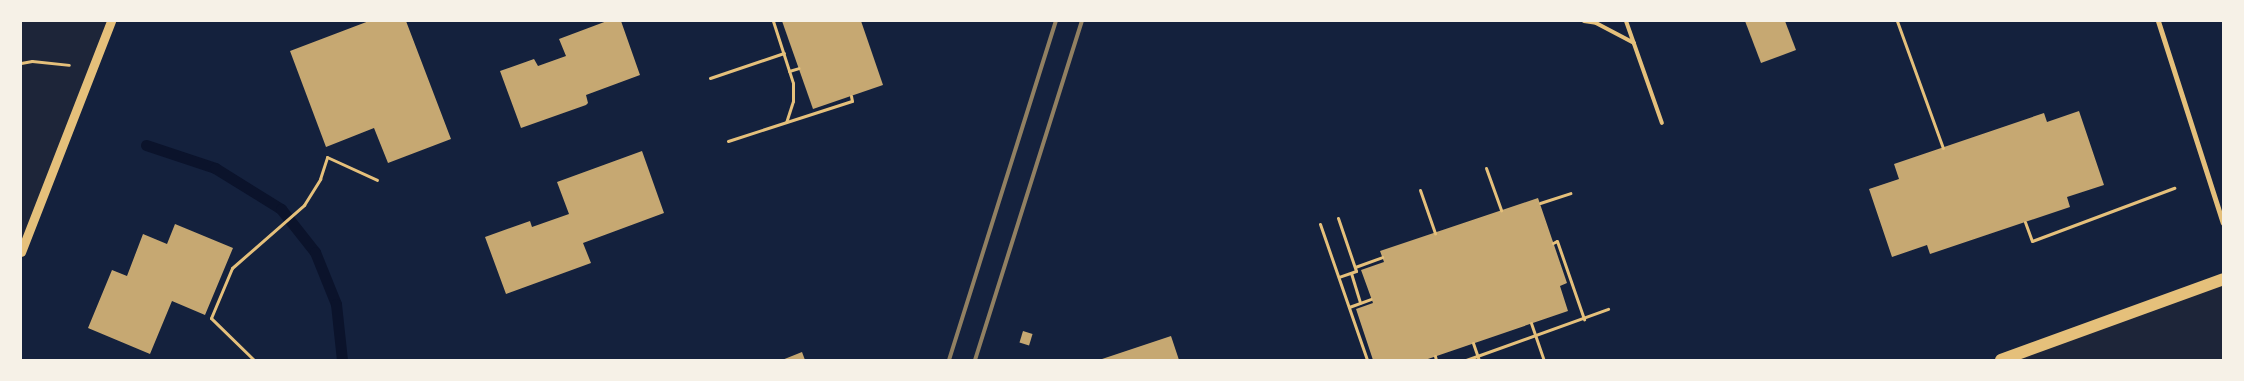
<!DOCTYPE html>
<html>
<head>
<meta charset="utf-8">
<style>
	body { margin:0 }
	#map { position:relative; width:2244px; height:381px; overflow:hidden; background:#14213d; font-family:"Varela Round",sans-serif }
	div>[style] { position:absolute }
	.green>* { inset:0; background:#1d2539 }
	.stream>* { height:11px; margin:-5.5px; padding:0 5.5px; transform-origin:5.5px; border-radius:5.5px; background:#0b132b }
	.building>* { inset:0; background:#c6a872; transform-origin:0 0 }
	.path>* { height:3px; margin:-1.5px; padding:0 1.5px; transform-origin:1.5px; border-radius:1.5px; background:#e5c07b }
	.service>* { height:4px; margin:-2px; padding:0 2px; transform-origin:2px; border-radius:2px; background:#e5c07b }
	.minor>* { height:5px; margin:-2.5px; padding:0 2.5px; transform-origin:2.5px; border-radius:2.5px; background:#e5c07b }
	.tertiary>* { height:9px; margin:-4.5px; padding:0 4.5px; transform-origin:4.5px; border-radius:4.5px; background:#e5c07b }
	.primary>* { height:12px; margin:-6px; padding:0 6px; transform-origin:6px; border-radius:6px; background:#e5c07b }
	.rail>* { height:4px; margin:-2px; padding:0 2px; transform-origin:2px; border-radius:2px; background:#918062 }
	span { translate:-50% -50%; white-space:nowrap; text-align:center; line-height:1.15; -webkit-text-stroke:4px #f6f1e7; paint-order:stroke }
	.frame { position:absolute; inset:0; border:22px solid #f6f1e7; pointer-events:none }
</style>
</head>
<body>
<div id="map">
	<div class="green">
		<i style="clip-path:polygon(21px 21px,111px 21px,21px 247px)"></i>
		<i style="clip-path:polygon(2223px 279px,2223px 360px,1995px 360px)"></i>
	</div>
	<div class="stream">
		<i style="left:146px;top:145px;width:73px;rotate:18.4deg"></i>
		<i style="left:215px;top:168px;width:78px;rotate:31.8deg"></i>
		<i style="left:281px;top:209px;width:55px;rotate:51.7deg"></i>
		<i style="left:315px;top:252px;width:56px;rotate:68deg"></i>
		<i style="left:336px;top:304px;width:56px;rotate:83.9deg"></i>
	</div>
	<div class="building">
		<i style="clip-path:polygon(369px 21px,406px 21px,451px 139px,388px 163px,374px 128px,326px 147px,290px 51px)"></i>
		<i style="clip-path:polygon(607px 21px,621px 21px,640px 75px,586px 95px,588px 103px,586px 105px,521px 128px,500px 71px,534px 59px,538px 66px,566px 56px,559px 39px)"></i>
		<i style="clip-path:polygon(782px 21px,861px 21px,883px 85px,813px 109px)"></i>
		<i style="clip-path:polygon(1745px 21px,1785px 21px,1796px 50px,1761px 63px)"></i>
		<i style="clip-path:polygon(2079px 111px,2104px 185px,2067px 197px,2070px 207px,1930px 254px,1927px 245px,1892px 257px,1869px 189px,1899px 179px,1894px 164px,2044px 113px,2047px 122px)"></i>
		<i style="clip-path:polygon(642px 151px,664px 213px,583px 243px,591px 263px,506px 294px,485px 237px,530px 221px,532px 227px,569px 214px,557px 182px)"></i>
		<i style="clip-path:polygon(1538px 198px,1567px 283px,1560px 286px,1568px 311px,1425px 360px,1373px 360px,1356px 309px,1373px 303px,1361px 270px,1384px 262px,1380px 251px)"></i>
		<i style="clip-path:polygon(175px 224px,233px 248px,205px 315px,172px 301px,150px 354px,88px 328px,112px 270px,127px 276px,143px 234px,167px 244px)"></i>
		<i style="left:1023px;top:331px;width:10px;height:12px;rotate:17deg"></i>
		<i style="clip-path:polygon(1171px 336px,1179px 360px,1102px 360px,1102px 359px)"></i>
		<i style="clip-path:polygon(802px 352px,805px 360px,782px 360px)"></i>
	</div>
	<div class="path">
		<i style="left:773px;top:21px;width:65px;rotate:72.1deg"></i>
		<i style="left:793px;top:83px;width:18px;rotate:90deg"></i>
		<i style="left:793px;top:101px;width:22px;rotate:108deg"></i>
		<i style="left:1897px;top:21px;width:135px;rotate:70.1deg"></i>
		<i style="left:21px;top:63px;width:11px;rotate:-10deg"></i>
		<i style="left:32px;top:61px;width:37px;rotate:6deg"></i>
		<i style="left:789px;top:71px;width:10px;rotate:-17deg"></i>
		<i style="left:710px;top:78px;width:78px;rotate:-18.7deg"></i>
		<i style="left:728px;top:141px;width:130px;rotate:-17.9deg"></i>
		<i style="left:852px;top:101px;width:5px;rotate:-101deg"></i>
		<i style="left:1486px;top:168px;width:45px;rotate:70.3deg"></i>
		<i style="left:1420px;top:190px;width:46px;rotate:70.8deg"></i>
		<i style="left:1540px;top:203px;width:32px;rotate:-18deg"></i>
		<i style="left:1338px;top:218px;width:56px;rotate:71.2deg"></i>
		<i style="left:1356px;top:271px;width:18px;rotate:161deg"></i>
		<i style="left:2025px;top:222px;width:20px;rotate:70deg"></i>
		<i style="left:2032px;top:241px;width:152px;rotate:-20.5deg"></i>
		<i style="left:1320px;top:224px;width:144px;rotate:70.9deg"></i>
		<i style="left:1553px;top:243px;width:4px;rotate:-27deg"></i>
		<i style="left:1557px;top:241px;width:83px;rotate:70.9deg"></i>
		<i style="left:1355px;top:267px;width:29px;rotate:-20deg"></i>
		<i style="left:1351px;top:273px;width:31px;rotate:73deg"></i>
		<i style="left:1349px;top:307px;width:23px;rotate:-20deg"></i>
		<i style="left:1531px;top:323px;width:39px;rotate:71deg"></i>
		<i style="left:1473px;top:343px;width:18px;rotate:71deg"></i>
		<i style="left:1435px;top:356px;width:4px;rotate:76deg"></i>
		<i style="left:254px;top:360px;width:60px;rotate:-135.7deg"></i>
		<i style="left:211px;top:318px;width:54px;rotate:-67.2deg"></i>
		<i style="left:232px;top:268px;width:96px;rotate:-41.2deg"></i>
		<i style="left:304px;top:205px;width:31px;rotate:-58deg"></i>
		<i style="left:320px;top:179px;width:23px;rotate:-72deg"></i>
		<i style="left:327px;top:157px;width:55px;rotate:24.7deg"></i>
		<i style="left:1466px;top:360px;width:151px;rotate:-19.8deg"></i>
	</div>
	<div class="service">
		<i style="left:1584px;top:21px;width:12px;rotate:9deg"></i>
		<i style="left:1596px;top:23px;width:43px;rotate:27.8deg"></i>
		<i style="left:1626px;top:21px;width:108px;rotate:70.6deg"></i>
	</div>
	<div class="minor">
		<i style="left:2158px;top:21px;width:212px;rotate:72.2deg"></i>
	</div>
	<div class="tertiary">
		<i style="left:21px;top:252px;width:248px;rotate:-68.7deg"></i>
	</div>
	<div class="primary">
		<i style="left:2001px;top:360px;width:236px;rotate:-20deg"></i>
	</div>
	<div class="rail">
		<i style="left:949px;top:360px;width:355px;rotate:-72.5deg"></i>
		<i style="left:975px;top:360px;width:355px;rotate:-72.5deg"></i>
	</div>
	<div class="frame"></div>
</div>
</body>
</html>
